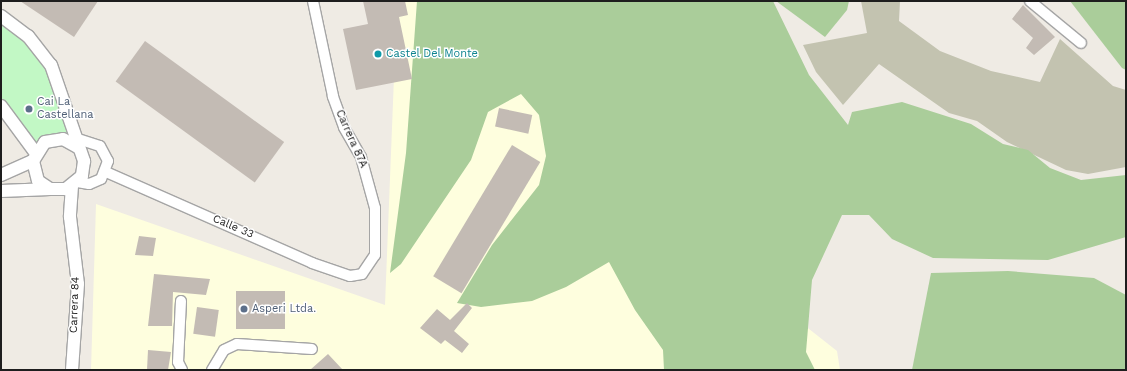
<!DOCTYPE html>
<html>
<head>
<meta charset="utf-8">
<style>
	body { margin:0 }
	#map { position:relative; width:1127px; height:371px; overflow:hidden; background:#efebe4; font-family:"Work Sans",sans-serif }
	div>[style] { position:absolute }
	.education>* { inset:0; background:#fefede }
	.construction>* { inset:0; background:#c3c3b0 }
	.forest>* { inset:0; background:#aacd9a }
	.park>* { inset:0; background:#c2f8c5 }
	.building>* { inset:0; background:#c3bbb4; transform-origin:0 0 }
	.roads { filter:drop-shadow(1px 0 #a5a5a5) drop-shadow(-1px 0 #a5a5a5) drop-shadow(0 1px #a5a5a5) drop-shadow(0 -1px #a5a5a5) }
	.minor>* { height:10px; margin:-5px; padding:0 5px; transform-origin:5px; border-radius:5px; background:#fff }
	.tertiary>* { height:12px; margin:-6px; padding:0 6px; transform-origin:6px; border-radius:6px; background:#fff }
	.dots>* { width:11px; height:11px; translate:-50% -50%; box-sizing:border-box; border:2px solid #fff; border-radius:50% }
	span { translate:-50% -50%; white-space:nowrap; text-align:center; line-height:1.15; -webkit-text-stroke:3px #fff; paint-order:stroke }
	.culture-label { font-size:11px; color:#0d838f }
	.left { translate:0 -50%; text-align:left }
	.service-label { font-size:11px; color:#4e5e75 }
	.street-label { font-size:11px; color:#1e1e1e }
	.frame { position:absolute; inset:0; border:2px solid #1e1e1e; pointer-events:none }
</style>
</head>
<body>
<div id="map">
	<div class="education">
		<i style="clip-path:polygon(397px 1px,469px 1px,771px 299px,837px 351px,840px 370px,91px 370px,96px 204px,385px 305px)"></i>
	</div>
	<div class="construction">
		<i style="clip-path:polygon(861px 1px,900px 1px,899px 21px,940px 51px,991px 71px,1040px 82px,1060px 39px,1113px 86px,1126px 90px,1126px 167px,1088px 174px,1066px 170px,1007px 142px,977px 121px,949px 113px,879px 64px,843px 105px,816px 72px,803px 45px,867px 33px)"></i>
	</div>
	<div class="forest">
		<i style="clip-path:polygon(417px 1px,773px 1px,809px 75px,848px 125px,852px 112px,902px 102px,971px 124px,1003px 144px,1028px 150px,1050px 168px,1081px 180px,1126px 175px,1126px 237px,1048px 260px,933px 258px,892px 239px,869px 215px,842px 215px,812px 280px,806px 352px,815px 370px,664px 370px,663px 350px,635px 310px,609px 262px,566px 287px,532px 301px,481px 307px,457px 303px,492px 245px,539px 185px,546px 156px,539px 115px,521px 94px,488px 112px,471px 160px,401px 264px,390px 273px,406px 153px)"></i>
		<i style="clip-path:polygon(776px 1px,849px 1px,847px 10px,825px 37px)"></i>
		<i style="clip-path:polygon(1070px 1px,1126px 1px,1126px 70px,1122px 68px)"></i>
		<i style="clip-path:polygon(1008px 271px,1094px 278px,1126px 295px,1126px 370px,912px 370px,931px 273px)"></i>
	</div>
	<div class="park">
		<i style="clip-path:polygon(1px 16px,39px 48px,79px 148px,56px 139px,35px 152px,1px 107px)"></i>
	</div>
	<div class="building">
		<i style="clip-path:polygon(20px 1px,98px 1px,74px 37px)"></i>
		<i style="clip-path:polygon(363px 1px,405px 1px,408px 15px,399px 17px,412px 79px,356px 90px,343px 29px,368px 24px)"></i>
		<i style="clip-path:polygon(1023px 5px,1055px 37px,1034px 55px,1026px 48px,1033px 38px,1012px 19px)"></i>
		<i style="left:145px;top:41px;width:172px;height:50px;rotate:36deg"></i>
		<i style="left:499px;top:108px;width:34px;height:19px;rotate:12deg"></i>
		<i style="left:512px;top:145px;width:33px;height:153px;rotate:31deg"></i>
		<i style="clip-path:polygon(139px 236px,156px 238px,153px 256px,135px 255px)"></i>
		<i style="clip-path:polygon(154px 274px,210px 279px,206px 295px,173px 292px,172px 326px,148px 326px)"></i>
		<i style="left:236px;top:291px;width:49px;height:38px"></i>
		<i style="clip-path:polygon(467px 303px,472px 308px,454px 331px,469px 344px,462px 353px,445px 340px,441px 344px,420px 328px,437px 309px,450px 320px)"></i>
		<i style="left:197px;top:307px;width:22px;height:27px;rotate:8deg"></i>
		<i style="clip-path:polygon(148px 350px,171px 352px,168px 370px,147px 370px)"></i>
		<i style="clip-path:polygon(328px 354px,343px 370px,310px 370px)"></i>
	</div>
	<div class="roads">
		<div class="minor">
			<i style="left:1030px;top:1px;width:66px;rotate:39.5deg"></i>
			<i style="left:75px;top:138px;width:26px;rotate:18deg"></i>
			<i style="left:100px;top:146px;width:17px;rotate:62deg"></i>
			<i style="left:108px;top:161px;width:19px;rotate:111deg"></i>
			<i style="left:101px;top:179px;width:13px;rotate:157deg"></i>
			<i style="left:89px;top:184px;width:12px;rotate:-171deg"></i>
			<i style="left:106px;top:172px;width:225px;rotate:23.8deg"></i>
			<i style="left:312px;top:263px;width:40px;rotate:18.9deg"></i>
			<i style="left:350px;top:276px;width:12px;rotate:-9deg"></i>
			<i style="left:362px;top:274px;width:23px;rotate:-56deg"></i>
			<i style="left:375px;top:255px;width:47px;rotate:-90deg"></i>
			<i style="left:375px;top:208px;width:53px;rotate:-105.4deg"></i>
			<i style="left:361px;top:157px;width:34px;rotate:-120deg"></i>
			<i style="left:344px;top:127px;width:33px;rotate:-110deg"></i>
			<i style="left:333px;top:96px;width:97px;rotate:-101.9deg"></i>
			<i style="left:181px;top:301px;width:61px;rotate:92.8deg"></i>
			<i style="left:178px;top:362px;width:9px;rotate:63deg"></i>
			<i style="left:212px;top:370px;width:23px;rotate:-59deg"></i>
			<i style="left:224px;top:350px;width:14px;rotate:-25deg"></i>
			<i style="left:237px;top:344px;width:75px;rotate:3.8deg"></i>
		</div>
		<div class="tertiary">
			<i style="left:1px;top:16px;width:34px;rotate:37deg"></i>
			<i style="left:28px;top:36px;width:37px;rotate:52deg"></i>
			<i style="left:51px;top:65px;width:102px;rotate:71deg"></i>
			<i style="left:84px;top:161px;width:15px;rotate:98deg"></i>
			<i style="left:82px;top:176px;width:21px;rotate:141deg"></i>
			<i style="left:66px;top:189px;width:16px;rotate:180deg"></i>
			<i style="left:50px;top:189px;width:14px;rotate:-146deg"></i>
			<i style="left:38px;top:181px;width:21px;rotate:-104deg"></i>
			<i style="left:33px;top:161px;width:22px;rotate:-58deg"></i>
			<i style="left:45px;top:142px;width:18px;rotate:-9deg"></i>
			<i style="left:63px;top:139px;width:18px;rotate:29deg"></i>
			<i style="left:1px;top:106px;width:57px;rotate:53.5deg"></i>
			<i style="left:1px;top:175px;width:35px;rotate:-24deg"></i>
			<i style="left:72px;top:186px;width:31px;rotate:94deg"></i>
			<i style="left:70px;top:217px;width:67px;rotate:83.2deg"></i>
			<i style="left:78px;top:284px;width:86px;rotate:94deg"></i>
			<i style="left:1px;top:191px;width:49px;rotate:-2.3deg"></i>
		</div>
	</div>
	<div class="dots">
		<i style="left:378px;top:54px;background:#0f9aa8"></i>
		<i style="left:29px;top:109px;background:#5c6f8a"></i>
		<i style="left:244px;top:309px;background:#5c6f8a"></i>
	</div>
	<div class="culture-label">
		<span class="left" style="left:386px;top:54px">Castel Del Monte</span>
	</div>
	<div class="service-label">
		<span class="left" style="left:37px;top:109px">Cai La<br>Castellana</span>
		<span class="left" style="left:252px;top:309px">Asperi Ltda.</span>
	</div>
	<div class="street-label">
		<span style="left:351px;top:139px;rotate:66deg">Carrera 87A</span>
		<span style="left:233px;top:227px;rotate:23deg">Calle 33</span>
		<span style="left:75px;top:305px;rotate:-88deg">Carrera 84</span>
	</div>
	<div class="frame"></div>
</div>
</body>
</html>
